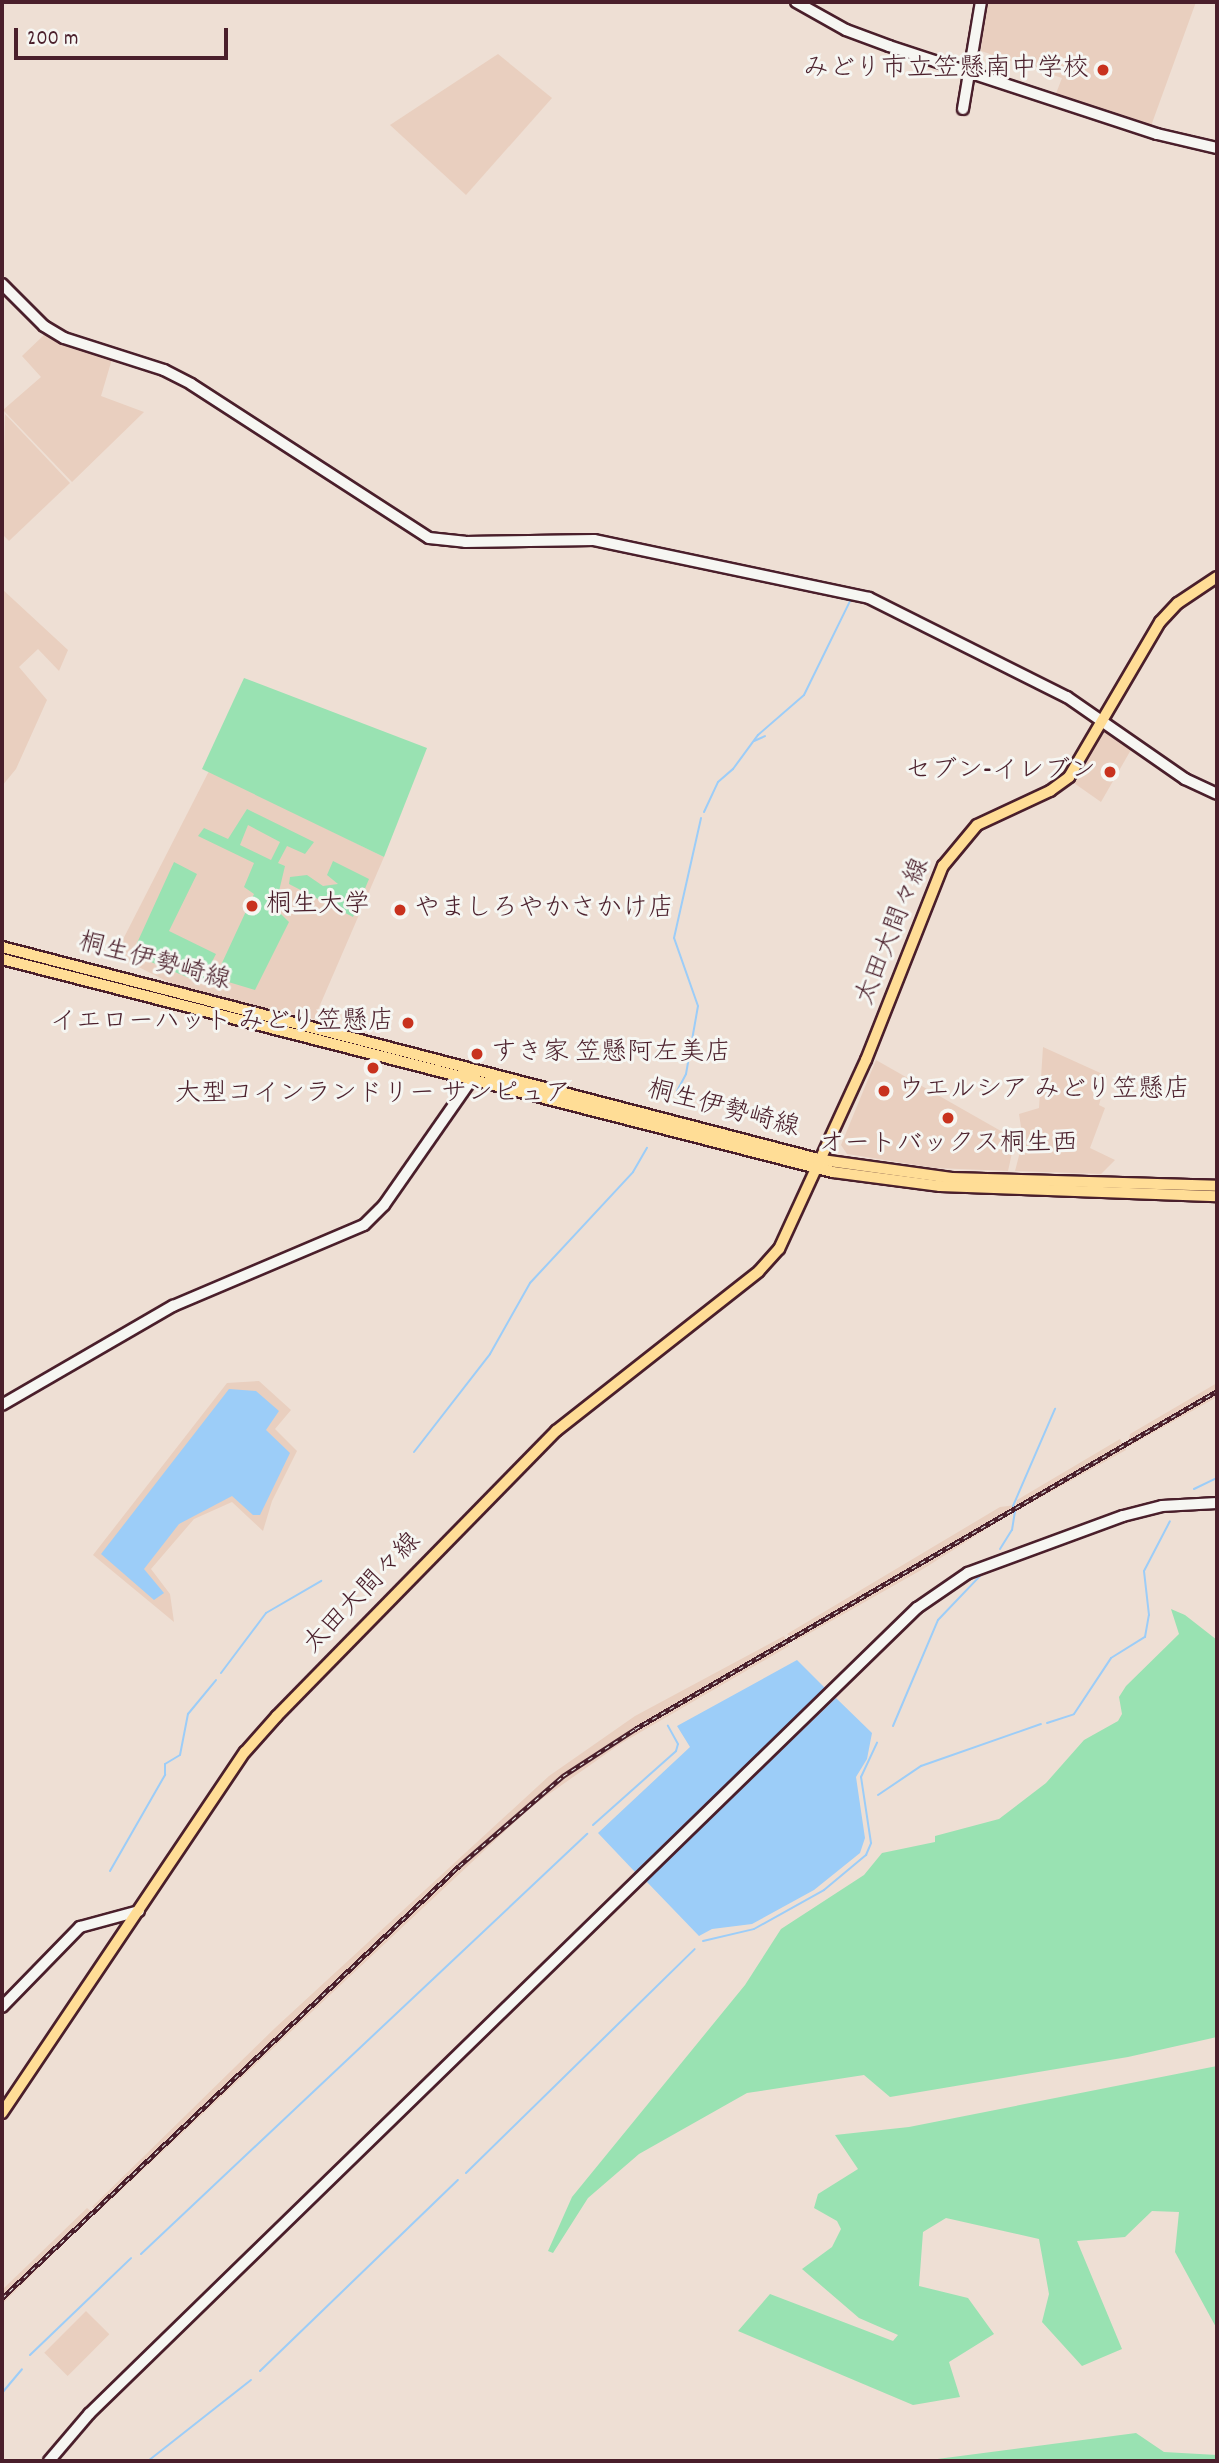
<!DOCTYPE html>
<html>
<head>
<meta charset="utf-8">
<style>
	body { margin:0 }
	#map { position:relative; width:1219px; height:2463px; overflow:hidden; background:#eedfd4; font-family:Dekko,"Klee One",sans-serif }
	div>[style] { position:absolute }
	.built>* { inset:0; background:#e9cfbf; transform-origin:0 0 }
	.green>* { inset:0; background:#99e2b2 }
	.water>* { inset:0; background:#9ccdf8 }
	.stream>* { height:2px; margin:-1px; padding:0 1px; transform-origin:1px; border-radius:1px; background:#9ccdf8 }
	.roads { filter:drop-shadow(2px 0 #4a1f2b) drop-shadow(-2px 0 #4a1f2b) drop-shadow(0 2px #4a1f2b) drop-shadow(0 -2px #4a1f2b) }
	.secondary>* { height:10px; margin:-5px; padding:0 5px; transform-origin:5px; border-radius:5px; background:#f6f6f2 }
	.primary>* { height:10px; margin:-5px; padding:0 5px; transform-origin:5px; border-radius:5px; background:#ffdd96 }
	.rail>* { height:4.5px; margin-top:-2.25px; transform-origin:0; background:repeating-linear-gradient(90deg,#f6f6f2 0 5px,#4a1f2b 0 10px); box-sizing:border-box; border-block:2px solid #4a1f2b }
	.dots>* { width:19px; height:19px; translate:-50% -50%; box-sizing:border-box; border:4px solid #f6f6f2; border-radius:50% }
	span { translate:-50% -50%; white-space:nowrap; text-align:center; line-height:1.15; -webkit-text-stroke:6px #f6f6f2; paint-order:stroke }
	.poi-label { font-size:26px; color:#4a1f2b }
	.right { translate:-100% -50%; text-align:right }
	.left { translate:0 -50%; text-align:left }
	.street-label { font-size:26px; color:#4a1f2b }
	.frame { position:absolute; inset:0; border:4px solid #4a1f2b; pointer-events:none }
	.scale { position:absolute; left:14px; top:28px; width:214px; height:32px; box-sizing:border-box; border:4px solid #4a1f2b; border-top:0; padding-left:9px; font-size:21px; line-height:24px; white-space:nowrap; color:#4a1f2b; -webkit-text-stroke:5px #f6f6f2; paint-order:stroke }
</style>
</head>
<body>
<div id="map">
	<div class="built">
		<i style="clip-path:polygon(985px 2px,1196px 2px,1151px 126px,1055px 96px,1062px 78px,981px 51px)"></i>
		<i style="clip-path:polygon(498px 54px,552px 98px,466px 195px,390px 125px)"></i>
		<i style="clip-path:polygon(45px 334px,112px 359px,101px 396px,144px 412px,72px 482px,3px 410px,41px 377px,22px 356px)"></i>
		<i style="clip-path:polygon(5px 414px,70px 483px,9px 541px,2px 534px)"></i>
		<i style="clip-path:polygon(2px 589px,68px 650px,59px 671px,38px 649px,19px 667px,47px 700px,16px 769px,2px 786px)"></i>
		<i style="clip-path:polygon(1106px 730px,1132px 748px,1101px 802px,1071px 781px)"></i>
		<i style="clip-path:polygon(209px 771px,384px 857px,314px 1019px,182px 989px,115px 955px)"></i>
		<i style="clip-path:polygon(1043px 1047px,1107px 1076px,1099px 1105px,1105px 1108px,1090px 1148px,1115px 1160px,1101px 1174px,1015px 1171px,1023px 1140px,1019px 1114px,1039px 1108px)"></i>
		<i style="clip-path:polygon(876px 1060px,1015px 1139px,1008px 1171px,935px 1168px,847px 1154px,841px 1145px)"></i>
		<i style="clip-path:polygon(259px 1381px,291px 1410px,275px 1429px,297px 1451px,272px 1501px,263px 1531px,232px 1502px,194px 1519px,151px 1569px,170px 1594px,174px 1622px,93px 1555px,227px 1383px)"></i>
		<i style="clip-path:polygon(1217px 1383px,1217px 1397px,1128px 1447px,1130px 1434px)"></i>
		<i style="clip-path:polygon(1120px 1439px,1126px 1450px,1004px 1518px,923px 1569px,796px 1641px,787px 1634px,1000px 1507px,1016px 1505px,1017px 1500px)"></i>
		<i style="clip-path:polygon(784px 1636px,789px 1646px,620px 1744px,532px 1806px,99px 2211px,92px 2207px,275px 2028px,549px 1776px,635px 1716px)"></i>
		<i style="clip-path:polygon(87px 2208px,94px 2214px,2px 2304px,2px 2290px)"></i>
		<i style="left:86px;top:2311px;width:33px;height:59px;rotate:45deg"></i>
	</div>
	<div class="green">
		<i style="clip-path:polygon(244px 678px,427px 748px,384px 857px,202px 769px)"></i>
		<i style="clip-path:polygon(evenodd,247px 809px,314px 842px,305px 854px,287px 846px,278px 863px,285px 866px,275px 908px,289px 922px,255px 990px,215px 978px,254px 894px,244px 887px,254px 863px,198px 836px,204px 828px,228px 839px,247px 809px,248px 825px,280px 842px,271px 860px,240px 845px,248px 825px)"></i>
		<i style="clip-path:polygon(333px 861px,369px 879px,353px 917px,289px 884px,290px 877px,307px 875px,323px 886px,338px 884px,327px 875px)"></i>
		<i style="clip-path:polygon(174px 862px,197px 874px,169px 931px,216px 954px,201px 983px,132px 954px)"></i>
		<i style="clip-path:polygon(1171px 1609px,1185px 1615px,1217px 1640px,1217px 2037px,1128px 2057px,890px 2097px,864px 2075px,747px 2093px,639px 2154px,588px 2198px,553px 2253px,548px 2251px,572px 2197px,745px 1985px,781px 1929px,864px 1875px,882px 1853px,935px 1842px,935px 1836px,999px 1819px,1046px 1783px,1084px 1740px,1118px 1721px,1122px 1714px,1119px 1697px,1126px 1686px,1179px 1634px)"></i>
		<i style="clip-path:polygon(1217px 2066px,1217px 2329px,1175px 2252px,1179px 2212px,1152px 2211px,1125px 2237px,1077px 2241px,1122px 2349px,1082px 2366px,1042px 2322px,1049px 2294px,1039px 2239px,946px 2218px,923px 2232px,919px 2286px,968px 2298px,994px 2334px,949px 2362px,960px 2397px,913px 2405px,738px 2331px,770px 2294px,893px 2341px,898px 2335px,859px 2318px,802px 2269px,832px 2247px,841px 2229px,837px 2221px,814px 2208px,818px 2194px,858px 2169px,835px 2135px,909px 2127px)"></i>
		<i style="clip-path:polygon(1136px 2433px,1164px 2452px,1217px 2455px,1217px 2461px,922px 2461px)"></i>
	</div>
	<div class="water">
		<i style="clip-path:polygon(229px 1389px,256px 1391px,279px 1411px,266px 1430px,290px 1453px,260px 1515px,253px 1515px,232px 1496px,179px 1524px,144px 1569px,164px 1593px,154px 1600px,101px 1554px)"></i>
		<i style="clip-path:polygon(797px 1660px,826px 1689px,635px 1872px,598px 1833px,690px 1747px,677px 1726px)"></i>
		<i style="clip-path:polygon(836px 1698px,872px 1733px,867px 1759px,856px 1777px,865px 1838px,860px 1853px,814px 1890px,752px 1924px,712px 1929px,699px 1936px,646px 1881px)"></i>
	</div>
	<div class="stream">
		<i style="left:754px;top:741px;width:12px;rotate:-24deg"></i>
		<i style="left:704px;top:812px;width:33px;rotate:-65deg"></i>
		<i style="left:718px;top:782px;width:20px;rotate:-41deg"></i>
		<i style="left:733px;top:769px;width:42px;rotate:-53.7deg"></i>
		<i style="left:758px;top:735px;width:61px;rotate:-41deg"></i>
		<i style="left:804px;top:695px;width:107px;rotate:-63.9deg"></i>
		<i style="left:677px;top:1091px;width:19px;rotate:-62deg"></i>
		<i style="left:686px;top:1074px;width:69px;rotate:-80deg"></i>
		<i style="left:698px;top:1006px;width:72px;rotate:-109.4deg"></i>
		<i style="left:674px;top:938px;width:123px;rotate:-77.3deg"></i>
		<i style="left:414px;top:1452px;width:124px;rotate:-52.2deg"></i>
		<i style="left:490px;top:1354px;width:81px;rotate:-60.6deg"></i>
		<i style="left:530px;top:1283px;width:151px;rotate:-47.1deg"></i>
		<i style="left:633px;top:1172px;width:28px;rotate:-60deg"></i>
		<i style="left:1194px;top:1489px;width:25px;rotate:-26deg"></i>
		<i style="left:1013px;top:1506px;width:106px;rotate:-66.6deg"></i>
		<i style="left:1000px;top:1549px;width:22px;rotate:-58deg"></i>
		<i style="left:1012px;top:1530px;width:19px;rotate:-81deg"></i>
		<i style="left:221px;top:1673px;width:75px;rotate:-53.1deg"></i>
		<i style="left:266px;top:1613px;width:64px;rotate:-30.2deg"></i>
		<i style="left:1047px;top:1723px;width:28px;rotate:-18deg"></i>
		<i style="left:1074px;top:1714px;width:67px;rotate:-56.5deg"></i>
		<i style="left:1111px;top:1658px;width:40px;rotate:-32deg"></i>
		<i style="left:1145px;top:1637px;width:22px;rotate:-80deg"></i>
		<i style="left:1149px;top:1615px;width:44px;rotate:-96.5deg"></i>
		<i style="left:1144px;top:1571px;width:56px;rotate:-62.5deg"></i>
		<i style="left:893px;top:1726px;width:115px;rotate:-67deg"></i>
		<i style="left:938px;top:1620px;width:62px;rotate:-46.3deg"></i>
		<i style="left:878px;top:1795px;width:52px;rotate:-34deg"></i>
		<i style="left:921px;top:1766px;width:127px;rotate:-19.3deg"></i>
		<i style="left:593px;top:1825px;width:111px;rotate:-41.7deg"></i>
		<i style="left:676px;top:1751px;width:7px;rotate:-74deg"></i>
		<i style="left:678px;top:1744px;width:21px;rotate:-119deg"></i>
		<i style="left:110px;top:1871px;width:111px;rotate:-60.2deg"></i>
		<i style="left:165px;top:1775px;width:11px;rotate:-90deg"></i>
		<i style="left:165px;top:1764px;width:17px;rotate:-31deg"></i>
		<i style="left:180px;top:1755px;width:42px;rotate:-79deg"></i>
		<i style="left:188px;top:1714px;width:44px;rotate:-50.5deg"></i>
		<i style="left:703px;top:1941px;width:52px;rotate:-13.2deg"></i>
		<i style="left:754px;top:1929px;width:80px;rotate:-29.1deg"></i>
		<i style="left:824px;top:1890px;width:55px;rotate:-39.8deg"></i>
		<i style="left:866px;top:1855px;width:13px;rotate:-67deg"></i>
		<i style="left:871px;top:1843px;width:67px;rotate:-98.6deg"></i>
		<i style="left:861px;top:1777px;width:38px;rotate:-65deg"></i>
		<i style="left:466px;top:2173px;width:320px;rotate:-44.4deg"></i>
		<i style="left:141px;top:2254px;width:613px;rotate:-43.28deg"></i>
		<i style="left:30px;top:2355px;width:140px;rotate:-43.8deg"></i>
		<i style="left:260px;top:2371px;width:275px;rotate:-44deg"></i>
		<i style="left:2px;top:2393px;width:31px;rotate:-50deg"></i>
		<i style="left:148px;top:2461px;width:131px;rotate:-38.2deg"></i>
	</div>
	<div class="roads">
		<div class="secondary">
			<i style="left:796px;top:2px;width:57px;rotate:29.2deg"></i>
			<i style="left:846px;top:30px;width:46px;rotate:20.4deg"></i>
			<i style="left:889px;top:46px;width:282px;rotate:18.2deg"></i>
			<i style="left:1157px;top:134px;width:62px;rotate:13.1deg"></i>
			<i style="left:963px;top:109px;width:109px;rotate:-80.5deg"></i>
			<i style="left:2px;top:284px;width:59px;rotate:45deg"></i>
			<i style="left:44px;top:326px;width:23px;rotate:31deg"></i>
			<i style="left:64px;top:338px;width:105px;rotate:17.7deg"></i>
			<i style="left:164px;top:370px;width:30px;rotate:27deg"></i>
			<i style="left:191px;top:384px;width:283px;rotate:32.9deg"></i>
			<i style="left:429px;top:538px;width:36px;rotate:6deg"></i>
			<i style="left:465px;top:542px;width:129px;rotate:-0.9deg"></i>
			<i style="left:594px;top:540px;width:281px;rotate:11.9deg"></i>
			<i style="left:869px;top:598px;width:221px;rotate:26.6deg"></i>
			<i style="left:1067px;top:697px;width:144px;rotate:34.8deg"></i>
			<i style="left:1185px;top:779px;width:35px;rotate:25deg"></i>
			<i style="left:2px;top:1405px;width:198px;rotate:-30.1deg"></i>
			<i style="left:173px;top:1306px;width:207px;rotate:-23deg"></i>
			<i style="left:364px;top:1225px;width:28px;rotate:-45deg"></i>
			<i style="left:384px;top:1205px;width:161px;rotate:-55.1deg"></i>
			<i style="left:2px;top:2007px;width:112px;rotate:-45.7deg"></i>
			<i style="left:80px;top:1927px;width:61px;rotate:-15.2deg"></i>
			<i style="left:49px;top:2461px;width:62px;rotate:-49.6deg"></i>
			<i style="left:89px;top:2414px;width:1156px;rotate:-44.23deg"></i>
			<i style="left:917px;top:1608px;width:62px;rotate:-34.5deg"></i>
			<i style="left:968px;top:1573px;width:165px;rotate:-20.2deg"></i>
			<i style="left:1123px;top:1516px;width:40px;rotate:-14.4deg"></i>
			<i style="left:1162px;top:1506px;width:55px;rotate:-3.1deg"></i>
		</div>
		<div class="primary">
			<i style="left:2px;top:947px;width:847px;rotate:14.56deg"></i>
			<i style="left:822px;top:1160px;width:131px;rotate:7.9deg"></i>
			<i style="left:952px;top:1178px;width:265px;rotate:1.7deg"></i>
			<i style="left:2px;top:959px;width:858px;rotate:14.38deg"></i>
			<i style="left:833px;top:1172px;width:108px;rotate:7.5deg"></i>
			<i style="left:940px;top:1186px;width:277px;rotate:2.1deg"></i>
			<i style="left:2px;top:2113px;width:435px;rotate:-56.1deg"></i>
			<i style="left:245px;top:1752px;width:48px;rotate:-48.4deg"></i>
			<i style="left:277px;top:1716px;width:399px;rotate:-45.6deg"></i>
			<i style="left:556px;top:1431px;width:258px;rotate:-38.2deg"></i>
			<i style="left:759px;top:1271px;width:30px;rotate:-48deg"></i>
			<i style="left:779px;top:1249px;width:208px;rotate:-65.3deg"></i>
			<i style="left:866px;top:1060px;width:209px;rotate:-68.4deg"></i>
			<i style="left:943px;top:866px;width:53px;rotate:-50.3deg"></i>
			<i style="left:977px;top:825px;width:81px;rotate:-25deg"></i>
			<i style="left:1050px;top:791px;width:24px;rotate:-36deg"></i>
			<i style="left:1069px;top:777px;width:180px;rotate:-59.6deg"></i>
			<i style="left:1160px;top:622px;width:26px;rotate:-47deg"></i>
			<i style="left:1178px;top:603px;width:47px;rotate:-33.7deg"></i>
		</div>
	</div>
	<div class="rail">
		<i style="left:2px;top:2298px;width:629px;rotate:-43.39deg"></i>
		<i style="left:459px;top:1866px;width:138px;rotate:-40.9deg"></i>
		<i style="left:563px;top:1776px;width:86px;rotate:-33.1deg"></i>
		<i style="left:635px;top:1729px;width:673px;rotate:-30.15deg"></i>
	</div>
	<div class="dots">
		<i style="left:1103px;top:70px;background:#c8321e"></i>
		<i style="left:1110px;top:772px;background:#c8321e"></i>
		<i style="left:252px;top:906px;background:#c8321e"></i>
		<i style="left:400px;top:910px;background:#c8321e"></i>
		<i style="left:408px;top:1023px;background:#c8321e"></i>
		<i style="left:477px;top:1054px;background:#c8321e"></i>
		<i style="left:373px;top:1068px;background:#c8321e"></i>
		<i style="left:884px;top:1091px;background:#c8321e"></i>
		<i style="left:948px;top:1118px;background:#c8321e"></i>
	</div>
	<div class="poi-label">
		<span class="right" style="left:1089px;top:70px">みどり市立笠懸南中学校</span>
		<span class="right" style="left:1096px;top:772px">セブン-イレブン</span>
		<span class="left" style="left:266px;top:906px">桐生大学</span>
		<span class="left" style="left:414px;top:910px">やましろやかさかけ店</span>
		<span class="right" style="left:394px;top:1023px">イエローハット みどり笠懸店</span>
		<span class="left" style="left:491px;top:1054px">すき家 笠懸阿左美店</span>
		<span class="left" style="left:898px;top:1091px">ウエルシア みどり笠懸店</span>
		<span style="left:373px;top:1095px">大型コインランドリー サンピュア</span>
		<span style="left:948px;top:1145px">オートバックス桐生西</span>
	</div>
	<div class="street-label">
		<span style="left:894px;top:932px;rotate:-68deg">太田大間々線</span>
		<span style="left:154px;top:963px;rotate:15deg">桐生伊勢崎線</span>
		<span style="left:723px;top:1110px;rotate:15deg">桐生伊勢崎線</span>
		<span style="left:363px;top:1594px;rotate:-46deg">太田大間々線</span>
	</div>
	<div class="frame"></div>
	<div class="scale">200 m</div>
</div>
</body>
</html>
